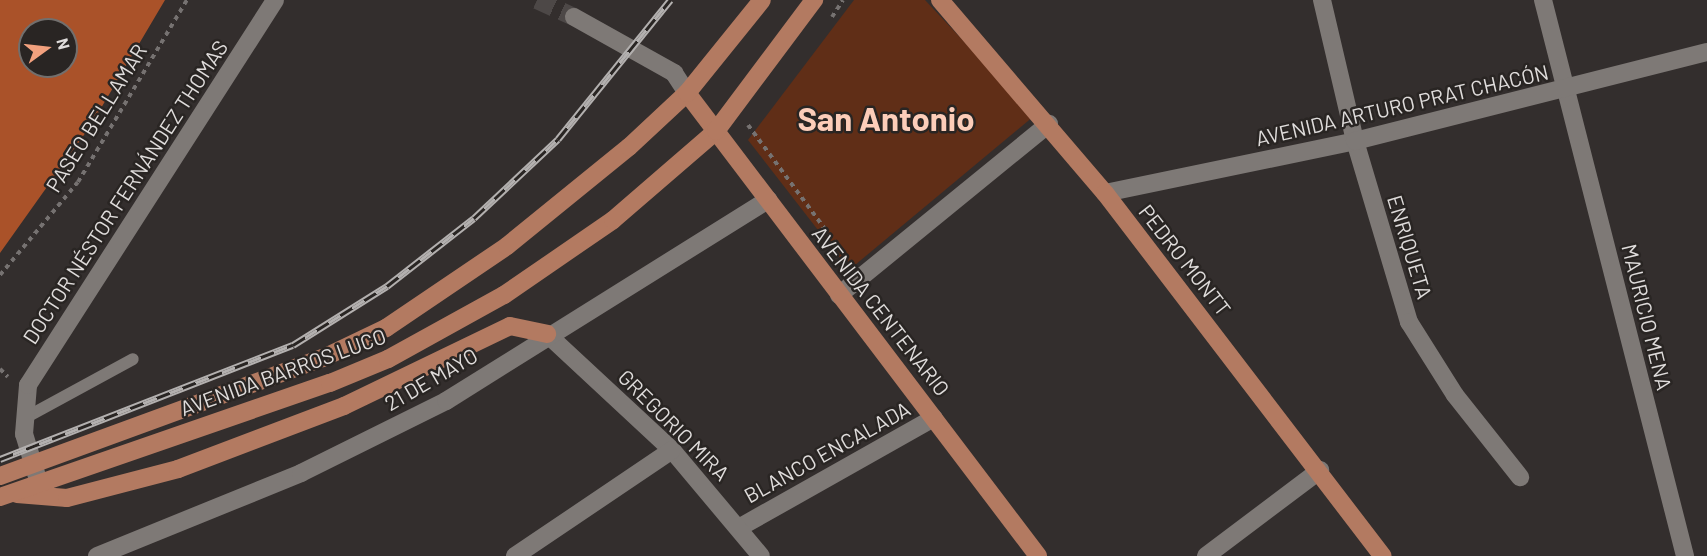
<!DOCTYPE html>
<html>
<head>
<meta charset="utf-8">
<style>
	body { margin:0 }
	#map { position:relative; width:1707px; height:556px; overflow:hidden; background:#332e2d; font-family:Barlow,sans-serif }
	div>[style] { position:absolute }
	.green>* { inset:0; background:#602e17 }
	.water>* { inset:0; background:#aa5229 }
	.street-tunnel>* { height:18px; margin-top:-9px; transform-origin:0; background:repeating-linear-gradient(90deg,#4d4847 0 18px,transparent 0 27px) }
	.path>* { height:4px; margin-top:-2px; transform-origin:0; background:repeating-linear-gradient(90deg,#767271 0 4.5px,transparent 0 9px) }
	.lane>* { height:12px; margin:-6px; padding:0 6px; transform-origin:6px; border-radius:6px; background:#7e7976 }
	.street>* { height:18px; margin:-9px; padding:0 9px; transform-origin:9px; border-radius:9px; background:#7e7976 }
	.secondary>* { height:18px; margin:-9px; padding:0 9px; transform-origin:9px; border-radius:9px; background:#7e7976 }
	.primary>* { height:18px; margin:-9px; padding:0 9px; transform-origin:9px; border-radius:9px; background:#b37a61 }
	.rail>* { height:7px; margin-top:-3.5px; transform-origin:0; background:repeating-linear-gradient(90deg,#292523 0 14px,#b3b0af 0 28px); box-sizing:border-box; border-block:2px solid #b3b0af }
	span { translate:-50% -50%; white-space:nowrap; text-align:center; line-height:1.15; -webkit-text-stroke:5px #292523; paint-order:stroke }
	.street-label { font-size:21px; color:#e0dddc }
	.town-label { font-size:33px; color:#fccdb9; font-weight:700 }
	.north { position:absolute; left:18px; top:18px; width:60px; height:60px; box-sizing:border-box; background:#292523; border:2px solid #726f6d; border-radius:50%; rotate:75deg; font-size:16px; font-weight:700; line-height:24px; text-align:center; color:#e0dddc }
	.north::after { content:''; display:block; margin:auto; width:21px; height:27px; background:#f2a17e; clip-path:polygon(50% 0,100% 100%,50% 72%,0 100%) }
</style>
</head>
<body>
<div id="map">
	<div class="green">
		<i style="clip-path:polygon(854px 0,925px 0,1034px 116px,849px 270px,748px 140px)"></i>
	</div>
	<div class="water">
		<i style="clip-path:polygon(evenodd,0 0,165px 0,91px 125px,0 253px,0 0,30px 30px,66px 30px,66px 66px,30px 66px,30px 30px)"></i>
	</div>
	<div class="street-tunnel">
		<i style="left:537px;top:0;width:41px;rotate:24.7deg"></i>
	</div>
	<div class="path">
		<i style="left:832px;top:17px;width:20px;rotate:-57deg"></i>
		<i style="left:748px;top:125px;width:168px;rotate:53.5deg"></i>
		<i style="left:0;top:275px;width:121px;rotate:-50deg"></i>
		<i style="left:78px;top:182px;width:212px;rotate:-59.1deg"></i>
		<i style="left:0;top:369px;width:11px;rotate:45deg"></i>
	</div>
	<div class="lane">
		<i style="left:23px;top:419px;width:125px;rotate:-28.6deg"></i>
	</div>
	<div class="street">
		<i style="left:1322px;top:0;width:145px;rotate:76.8deg"></i>
		<i style="left:1355px;top:141px;width:189px;rotate:73.4deg"></i>
		<i style="left:1409px;top:322px;width:86px;rotate:57.8deg"></i>
		<i style="left:1455px;top:395px;width:105px;rotate:51.6deg"></i>
		<i style="left:1543px;top:0;width:574px;rotate:75.67deg"></i>
		<i style="left:574px;top:17px;width:115px;rotate:29.2deg"></i>
		<i style="left:674px;top:73px;width:24px;rotate:57deg"></i>
		<i style="left:839px;top:295px;width:271px;rotate:-39.2deg"></i>
		<i style="left:39px;top:483px;width:51px;rotate:-107deg"></i>
		<i style="left:24px;top:434px;width:49px;rotate:-85.3deg"></i>
		<i style="left:28px;top:385px;width:457px;rotate:-57.3deg"></i>
		<i style="left:742px;top:526px;width:220px;rotate:-29.4deg"></i>
	</div>
	<div class="secondary">
		<i style="left:1105px;top:193px;width:255px;rotate:-11.7deg"></i>
		<i style="left:1355px;top:141px;width:363px;rotate:-14.2deg"></i>
		<i style="left:547px;top:334px;width:171px;rotate:42.9deg"></i>
		<i style="left:672px;top:450px;width:138px;rotate:50deg"></i>
		<i style="left:97px;top:556px;width:220px;rotate:-22.1deg"></i>
		<i style="left:301px;top:473px;width:162px;rotate:-26.4deg"></i>
		<i style="left:446px;top:401px;width:380px;rotate:-32deg"></i>
		<i style="left:515px;top:556px;width:189px;rotate:-34deg"></i>
		<i style="left:1206px;top:556px;width:143px;rotate:-37deg"></i>
	</div>
	<div class="primary">
		<i style="left:940px;top:0;width:254px;rotate:49.5deg"></i>
		<i style="left:1105px;top:193px;width:457px;rotate:52.6deg"></i>
		<i style="left:687px;top:93px;width:581px;rotate:52.83deg"></i>
		<i style="left:0;top:476px;width:344px;rotate:-20.1deg"></i>
		<i style="left:323px;top:358px;width:70px;rotate:-25.5deg"></i>
		<i style="left:386px;top:328px;width:146px;rotate:-34.1deg"></i>
		<i style="left:507px;top:246px;width:157px;rotate:-39.1deg"></i>
		<i style="left:629px;top:147px;width:79px;rotate:-43deg"></i>
		<i style="left:687px;top:93px;width:119px;rotate:-51.1deg"></i>
		<i style="left:17px;top:494px;width:50px;rotate:4.6deg"></i>
		<i style="left:67px;top:498px;width:115px;rotate:-14.6deg"></i>
		<i style="left:178px;top:469px;width:178px;rotate:-20.8deg"></i>
		<i style="left:344px;top:406px;width:184px;rotate:-25.7deg"></i>
		<i style="left:510px;top:326px;width:38px;rotate:12deg"></i>
		<i style="left:0;top:497px;width:349px;rotate:-19.1deg"></i>
		<i style="left:330px;top:383px;width:63px;rotate:-22.5deg"></i>
		<i style="left:388px;top:359px;width:132px;rotate:-28.9deg"></i>
		<i style="left:504px;top:295px;width:132px;rotate:-34.5deg"></i>
		<i style="left:613px;top:220px;width:136px;rotate:-40.8deg"></i>
		<i style="left:716px;top:131px;width:164px;rotate:-53.2deg"></i>
	</div>
	<div class="rail">
		<i style="left:0;top:459px;width:314px;rotate:-21.3deg"></i>
		<i style="left:293px;top:345px;width:111px;rotate:-32.1deg"></i>
		<i style="left:387px;top:286px;width:110px;rotate:-38deg"></i>
		<i style="left:474px;top:218px;width:115px;rotate:-43.2deg"></i>
		<i style="left:558px;top:139px;width:179px;rotate:-51.1deg"></i>
	</div>
	<div class="street-label">
		<span style="left:1402px;top:105px;rotate:-13deg">AVENIDA ARTURO PRAT CHACÓN</span>
		<span style="left:96px;top:118px;rotate:-58deg">PASEO BELLAMAR</span>
		<span style="left:125px;top:192px;rotate:-57deg">DOCTOR NÉSTOR FERNÁNDEZ THOMAS</span>
		<span style="left:1410px;top:247px;rotate:73deg">ENRIQUETA</span>
		<span style="left:1185px;top:260px;rotate:52deg">PEDRO MONTT</span>
		<span style="left:881px;top:311px;rotate:52deg">AVENIDA CENTENARIO</span>
		<span style="left:1647px;top:317px;rotate:76deg">MAURICIO MENA</span>
		<span style="left:283px;top:372px;rotate:-20deg">AVENIDA BARROS LUCO</span>
		<span style="left:431px;top:379px;rotate:-30deg">21 DE MAYO</span>
		<span style="left:674px;top:425px;rotate:45deg">GREGORIO MIRA</span>
		<span style="left:827px;top:452px;rotate:-29deg">BLANCO ENCALADA</span>
	</div>
	<div class="town-label">
		<span style="left:886px;top:119px">San Antonio</span>
	</div>
	<div class="north">N</div>
</div>
</body>
</html>
